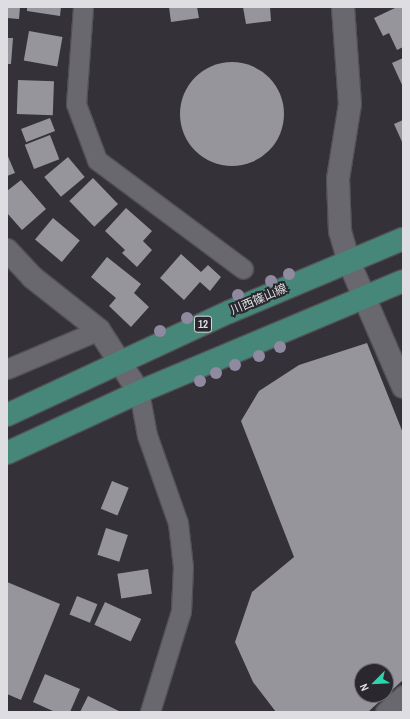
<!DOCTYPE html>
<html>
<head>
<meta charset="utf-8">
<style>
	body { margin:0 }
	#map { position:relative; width:410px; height:719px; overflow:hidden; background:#343238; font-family:"Archivo Narrow","Noto Sans JP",sans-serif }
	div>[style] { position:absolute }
	.building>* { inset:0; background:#96959b; transform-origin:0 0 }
	.round { border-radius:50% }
	.roads { filter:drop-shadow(1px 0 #525155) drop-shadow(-1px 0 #525155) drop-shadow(0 1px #525155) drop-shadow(0 -1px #525155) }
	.minor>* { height:19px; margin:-9.5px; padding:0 9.5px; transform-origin:9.5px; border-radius:9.5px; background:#6a686f }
	.tertiary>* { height:22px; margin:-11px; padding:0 11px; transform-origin:11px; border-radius:11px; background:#6a686f }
	.primary>* { height:22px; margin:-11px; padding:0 11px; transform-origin:11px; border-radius:11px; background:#478779 }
	.trees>* { width:12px; height:12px; margin:-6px; border-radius:50%; background:#908aa0 }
	span { translate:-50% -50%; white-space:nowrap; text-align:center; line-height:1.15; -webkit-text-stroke:4px #2a282e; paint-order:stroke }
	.shield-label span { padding:1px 3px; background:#2a282e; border:1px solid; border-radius:3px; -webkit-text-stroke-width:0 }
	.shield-label { font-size:11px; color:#dedde1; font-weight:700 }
	.street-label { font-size:12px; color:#dedde1 }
	.frame { position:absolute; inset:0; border:8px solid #dedde1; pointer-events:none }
	.north { position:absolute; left:354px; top:663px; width:40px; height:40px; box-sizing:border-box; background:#2a282e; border:1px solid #727076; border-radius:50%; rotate:246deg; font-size:11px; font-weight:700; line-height:16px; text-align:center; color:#dedde1 }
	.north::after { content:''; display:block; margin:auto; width:14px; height:18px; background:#2cd5ab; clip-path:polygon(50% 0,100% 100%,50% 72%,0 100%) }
</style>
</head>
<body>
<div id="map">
	<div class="building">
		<i style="clip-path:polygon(7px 7px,20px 7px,19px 19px,7px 18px)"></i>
		<i style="clip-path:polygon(27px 7px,61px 7px,60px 16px,27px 11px)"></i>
		<i style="clip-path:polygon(169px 7px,197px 7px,199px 18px,171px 22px)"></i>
		<i style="clip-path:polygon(243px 7px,270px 7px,271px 21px,246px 24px)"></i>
		<i style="clip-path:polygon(397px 7px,403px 7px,403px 47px,397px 50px,389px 33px,383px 36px,374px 18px)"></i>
		<i style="left:29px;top:31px;width:34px;height:30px;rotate:10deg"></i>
		<i style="clip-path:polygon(7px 38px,13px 38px,11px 64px,7px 64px)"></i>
		<i style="clip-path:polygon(403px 58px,403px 87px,392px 63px)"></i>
		<i class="round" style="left:180px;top:62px;width:104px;height:104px"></i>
		<i style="left:18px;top:80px;width:36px;height:34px;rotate:2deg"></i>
		<i style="left:50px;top:118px;width:14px;height:31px;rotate:69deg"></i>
		<i style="clip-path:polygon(403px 120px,403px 144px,394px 124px)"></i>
		<i style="left:50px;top:135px;width:26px;height:27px;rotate:69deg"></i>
		<i style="clip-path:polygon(7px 154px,15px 173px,7px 176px)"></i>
		<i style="left:68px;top:157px;width:26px;height:31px;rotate:50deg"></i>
		<i style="left:93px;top:178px;width:36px;height:33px;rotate:46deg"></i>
		<i style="clip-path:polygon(21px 180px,46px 209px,22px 230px,7px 213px,7px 191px)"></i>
		<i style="clip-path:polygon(126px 208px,152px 231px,143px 241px,152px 250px,137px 267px,122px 253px,125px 250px,105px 231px)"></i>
		<i style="left:53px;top:218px;width:35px;height:28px;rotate:40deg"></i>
		<i style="clip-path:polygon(181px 254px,201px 272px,208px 265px,221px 277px,210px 291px,200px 282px,184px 300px,160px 278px)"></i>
		<i style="clip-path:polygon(107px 257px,141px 284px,134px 293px,149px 307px,131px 327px,109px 306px,116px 298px,91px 277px)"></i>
		<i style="clip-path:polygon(evenodd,367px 343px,403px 433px,403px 680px,368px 712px,276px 712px,253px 682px,235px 642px,252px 592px,294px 557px,241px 421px,259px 391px,299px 365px,367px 343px,362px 671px,386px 671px,386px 695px,362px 695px,362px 671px)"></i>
		<i style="left:112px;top:481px;width:18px;height:30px;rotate:22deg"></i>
		<i style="left:106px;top:528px;width:23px;height:28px;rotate:18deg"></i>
		<i style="left:148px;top:569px;width:25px;height:31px;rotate:81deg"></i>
		<i style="clip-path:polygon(7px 582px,60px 604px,21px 700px,7px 694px)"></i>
		<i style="left:77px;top:596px;width:22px;height:20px;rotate:22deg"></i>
		<i style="left:105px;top:602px;width:40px;height:25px;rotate:25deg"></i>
		<i style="clip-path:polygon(45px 674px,80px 689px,70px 712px,55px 712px,33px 702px)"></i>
		<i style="clip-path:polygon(88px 696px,121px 712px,80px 712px)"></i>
	</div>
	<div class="roads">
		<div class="minor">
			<i style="left:83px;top:7px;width:97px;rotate:94.1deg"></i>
			<i style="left:76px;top:104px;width:60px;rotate:69.4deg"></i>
			<i style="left:97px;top:160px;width:182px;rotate:36.7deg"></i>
			<i style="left:7px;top:369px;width:100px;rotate:-23deg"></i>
			<i style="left:139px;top:392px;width:44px;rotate:79.5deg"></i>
			<i style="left:147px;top:435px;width:93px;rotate:70.6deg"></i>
			<i style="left:178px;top:523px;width:44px;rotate:83.5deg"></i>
			<i style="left:183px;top:567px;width:44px;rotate:92.6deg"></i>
			<i style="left:181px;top:611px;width:106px;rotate:107.1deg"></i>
			<i style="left:385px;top:712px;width:25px;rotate:-43deg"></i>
		</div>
		<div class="tertiary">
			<i style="left:343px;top:7px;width:97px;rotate:85.9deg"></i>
			<i style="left:350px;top:104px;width:76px;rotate:99.1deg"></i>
			<i style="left:338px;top:179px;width:52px;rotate:87.8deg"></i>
			<i style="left:340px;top:231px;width:32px;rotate:74deg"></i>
			<i style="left:349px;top:262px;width:136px;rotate:66.6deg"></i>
			<i style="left:7px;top:250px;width:37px;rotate:47deg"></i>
			<i style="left:32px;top:277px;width:85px;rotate:38.3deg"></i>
			<i style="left:99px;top:330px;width:74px;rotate:57.2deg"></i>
		</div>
		<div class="primary">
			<i style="left:7px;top:415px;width:245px;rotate:-24.9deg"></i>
			<i style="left:229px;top:312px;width:189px;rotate:-22.8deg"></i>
			<i style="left:7px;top:453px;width:145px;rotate:-24.8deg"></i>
			<i style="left:139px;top:392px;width:286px;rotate:-22.8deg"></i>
		</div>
	</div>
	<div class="trees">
		<i style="left:289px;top:274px"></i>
		<i style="left:271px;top:281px"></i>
		<i style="left:238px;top:295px"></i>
		<i style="left:187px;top:318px"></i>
		<i style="left:160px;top:331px"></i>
		<i style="left:280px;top:347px"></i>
		<i style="left:259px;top:356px"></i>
		<i style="left:235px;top:365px"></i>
		<i style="left:216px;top:373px"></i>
		<i style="left:200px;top:381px"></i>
	</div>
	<div class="shield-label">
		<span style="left:203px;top:324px">12</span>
	</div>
	<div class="street-label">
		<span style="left:259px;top:300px;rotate:-23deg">川西篠山線</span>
	</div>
	<div class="frame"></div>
	<div class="north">N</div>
</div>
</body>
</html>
